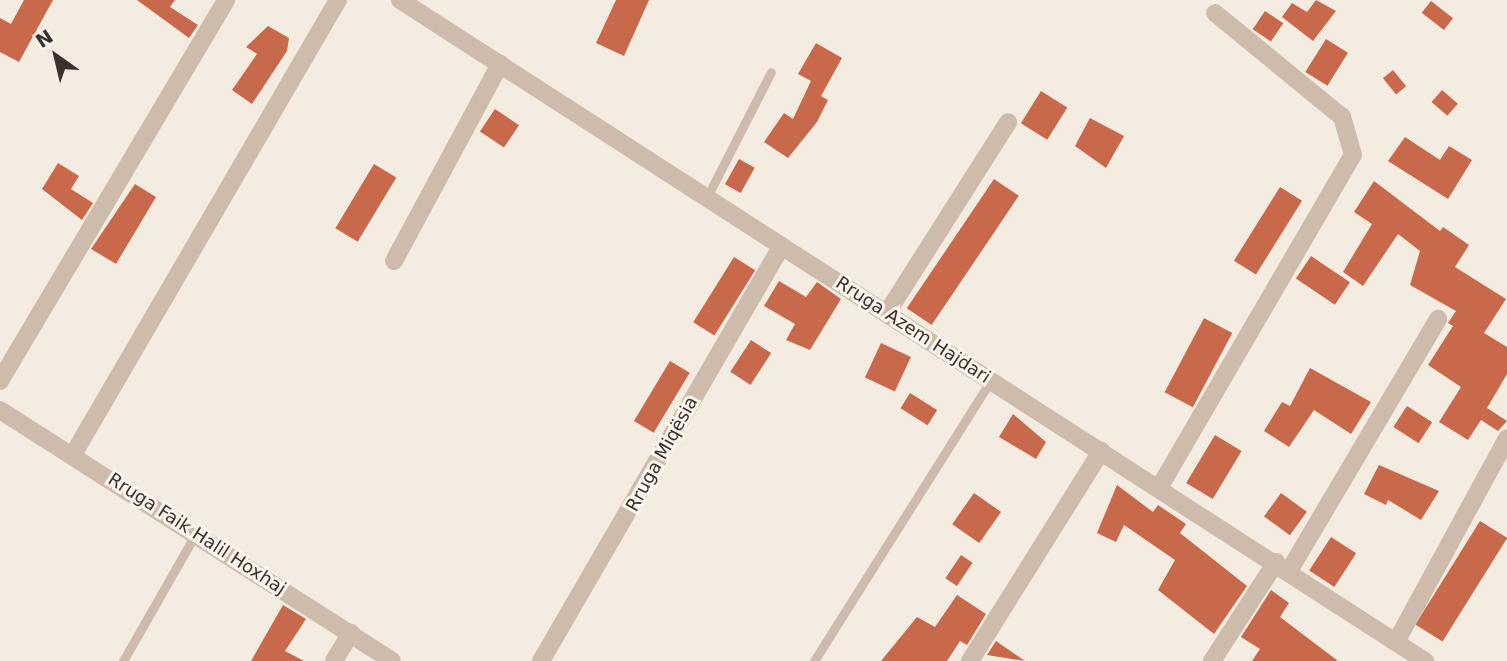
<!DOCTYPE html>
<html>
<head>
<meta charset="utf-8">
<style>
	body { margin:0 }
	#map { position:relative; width:1507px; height:661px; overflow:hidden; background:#f4ebe1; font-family:"DejaVu Sans",sans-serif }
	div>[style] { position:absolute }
	.building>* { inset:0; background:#c8694b; transform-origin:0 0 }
	.lane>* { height:9px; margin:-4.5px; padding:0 4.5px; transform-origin:4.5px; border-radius:4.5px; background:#cdbbac }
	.street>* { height:18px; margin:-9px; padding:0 9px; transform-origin:9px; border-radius:9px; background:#cdbbac }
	span { translate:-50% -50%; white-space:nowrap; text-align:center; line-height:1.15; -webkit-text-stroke:6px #fbf5ee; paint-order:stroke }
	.street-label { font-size:18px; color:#3b302b }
	.north { position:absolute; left:21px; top:21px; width:70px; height:70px; -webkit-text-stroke:5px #fbf5ee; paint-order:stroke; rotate:326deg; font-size:19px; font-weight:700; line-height:28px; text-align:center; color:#3b302b }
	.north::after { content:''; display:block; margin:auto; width:24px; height:32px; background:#3b302b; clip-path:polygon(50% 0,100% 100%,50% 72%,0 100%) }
</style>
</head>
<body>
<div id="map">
	<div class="building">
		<i style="clip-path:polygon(24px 0,53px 0,19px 62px,0 52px,0 18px,11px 24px)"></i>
		<i style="clip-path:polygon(137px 0,175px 0,170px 7px,198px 25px,189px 38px)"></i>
		<i style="clip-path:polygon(616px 0,649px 0,624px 56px,596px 43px)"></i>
		<i style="clip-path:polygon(1316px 0,1336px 11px,1313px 41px,1282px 17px,1292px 3px,1307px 12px)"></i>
		<i style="left:1431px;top:1px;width:28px;height:15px;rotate:38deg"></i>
		<i style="left:1265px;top:11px;width:22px;height:22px;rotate:34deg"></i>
		<i style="clip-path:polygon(268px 26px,289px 38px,287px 51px,252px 104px,232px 90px,257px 54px,246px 47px)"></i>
		<i style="left:1326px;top:39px;width:26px;height:39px;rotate:32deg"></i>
		<i style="clip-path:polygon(816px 43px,842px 58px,821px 96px,828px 100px,817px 122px,788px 158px,764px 142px,784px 113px,793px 119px,811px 81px,798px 74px)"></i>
		<i style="left:1393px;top:70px;width:21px;height:13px;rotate:51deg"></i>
		<i style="left:1442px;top:90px;width:21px;height:16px;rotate:41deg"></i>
		<i style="left:1041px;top:91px;width:31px;height:38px;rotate:32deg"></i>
		<i style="left:495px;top:109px;width:29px;height:27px;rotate:34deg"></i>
		<i style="clip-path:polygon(1090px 118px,1124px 136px,1106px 168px,1075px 146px)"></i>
		<i style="clip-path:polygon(1405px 137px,1440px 160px,1449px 146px,1472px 160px,1448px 199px,1388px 161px)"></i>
		<i style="left:739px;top:159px;width:18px;height:29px;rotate:29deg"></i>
		<i style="clip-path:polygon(58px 163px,79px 176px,71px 189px,93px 203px,82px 220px,42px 189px)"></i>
		<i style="left:374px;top:164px;width:26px;height:75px;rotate:31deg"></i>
		<i style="left:994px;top:179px;width:30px;height:156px;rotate:34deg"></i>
		<i style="clip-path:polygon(1374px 181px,1440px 231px,1443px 227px,1469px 245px,1455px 267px,1506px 299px,1484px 333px,1507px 347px,1507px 374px,1487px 408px,1507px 421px,1498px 431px,1481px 420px,1468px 440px,1439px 422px,1461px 387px,1428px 365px,1453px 326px,1448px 323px,1456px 311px,1410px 285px,1420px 251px,1398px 234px,1363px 286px,1343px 272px,1372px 224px,1354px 212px)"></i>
		<i style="clip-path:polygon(135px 184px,156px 197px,116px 264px,91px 249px)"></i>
		<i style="left:1280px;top:187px;width:26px;height:87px;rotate:32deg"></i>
		<i style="left:1311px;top:256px;width:47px;height:27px;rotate:34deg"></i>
		<i style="left:734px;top:257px;width:25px;height:77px;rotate:32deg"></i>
		<i style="clip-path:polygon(779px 281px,806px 297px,817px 282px,841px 299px,810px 350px,786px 340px,795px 324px,764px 306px)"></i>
		<i style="left:1204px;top:318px;width:32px;height:84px;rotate:28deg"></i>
		<i style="left:751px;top:340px;width:24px;height:38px;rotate:33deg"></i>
		<i style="left:881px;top:343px;width:33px;height:38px;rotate:25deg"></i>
		<i style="left:670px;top:361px;width:23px;height:70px;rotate:31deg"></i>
		<i style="clip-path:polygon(1310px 368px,1371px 402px,1351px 434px,1314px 410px,1289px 447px,1264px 431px,1282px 402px,1290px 406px)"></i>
		<i style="left:910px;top:393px;width:32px;height:18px;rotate:32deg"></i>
		<i style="left:1407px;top:406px;width:30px;height:25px;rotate:33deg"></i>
		<i style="clip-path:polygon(1013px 414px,1046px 442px,1036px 459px,999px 437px)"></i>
		<i style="left:1215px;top:435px;width:31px;height:56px;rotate:31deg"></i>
		<i style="clip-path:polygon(1379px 465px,1439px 491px,1421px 520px,1388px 500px,1386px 505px,1364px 494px)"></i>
		<i style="clip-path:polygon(1117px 485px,1153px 512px,1158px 505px,1186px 524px,1180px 533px,1247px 586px,1214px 634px,1158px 590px,1175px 560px,1124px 525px,1116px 542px,1097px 533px)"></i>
		<i style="left:974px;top:493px;width:33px;height:38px;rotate:35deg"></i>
		<i style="left:1281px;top:493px;width:32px;height:29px;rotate:36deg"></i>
		<i style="left:1480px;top:521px;width:32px;height:122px;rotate:32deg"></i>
		<i style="left:1331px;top:537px;width:30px;height:40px;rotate:33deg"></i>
		<i style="left:961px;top:555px;width:14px;height:28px;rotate:34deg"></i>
		<i style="clip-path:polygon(1271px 590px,1289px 603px,1280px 617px,1338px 661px,1252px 661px,1260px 649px,1241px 637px)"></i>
		<i style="clip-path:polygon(957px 595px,986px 614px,967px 645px,960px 641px,947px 661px,881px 661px,917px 617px,935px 627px)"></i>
		<i style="clip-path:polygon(283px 605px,306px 619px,285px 651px,304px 661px,251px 661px)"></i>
		<i style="clip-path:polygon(996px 641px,1025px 661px,987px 655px)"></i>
	</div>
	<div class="lane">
		<i style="left:707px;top:197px;width:140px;rotate:-62.9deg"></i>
		<i style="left:123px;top:661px;width:145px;rotate:-60.3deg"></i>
		<i style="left:814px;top:661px;width:332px;rotate:-57.8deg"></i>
	</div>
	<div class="street">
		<i style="left:400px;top:0;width:1220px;rotate:32.82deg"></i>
		<i style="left:394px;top:261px;width:224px;rotate:-61.7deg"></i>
		<i style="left:887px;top:313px;width:226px;rotate:-57.6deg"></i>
		<i style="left:0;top:381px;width:443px;rotate:-59.3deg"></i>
		<i style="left:0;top:410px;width:465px;rotate:32.6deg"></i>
		<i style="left:74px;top:453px;width:524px;rotate:-59.77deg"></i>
		<i style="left:1159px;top:488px;width:385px;rotate:-59.8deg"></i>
		<i style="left:1353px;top:155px;width:40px;rotate:-106deg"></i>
		<i style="left:1342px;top:117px;width:164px;rotate:-140.7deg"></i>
		<i style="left:1289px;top:571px;width:293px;rotate:-59.4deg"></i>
		<i style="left:1396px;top:642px;width:232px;rotate:-61.4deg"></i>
		<i style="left:334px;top:661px;width:33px;rotate:-59deg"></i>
		<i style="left:541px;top:661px;width:480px;rotate:-59.9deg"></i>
		<i style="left:970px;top:661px;width:248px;rotate:-58deg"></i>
		<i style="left:1212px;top:661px;width:118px;rotate:-57.1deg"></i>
	</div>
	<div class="street-label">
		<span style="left:913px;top:330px;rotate:33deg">Rruga Azem Hajdari</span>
		<span style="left:662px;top:454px;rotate:-61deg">Rruga Miqësia</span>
		<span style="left:197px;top:534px;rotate:33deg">Rruga Faik Halil Hoxhaj</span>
	</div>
	<div class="north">N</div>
</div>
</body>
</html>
